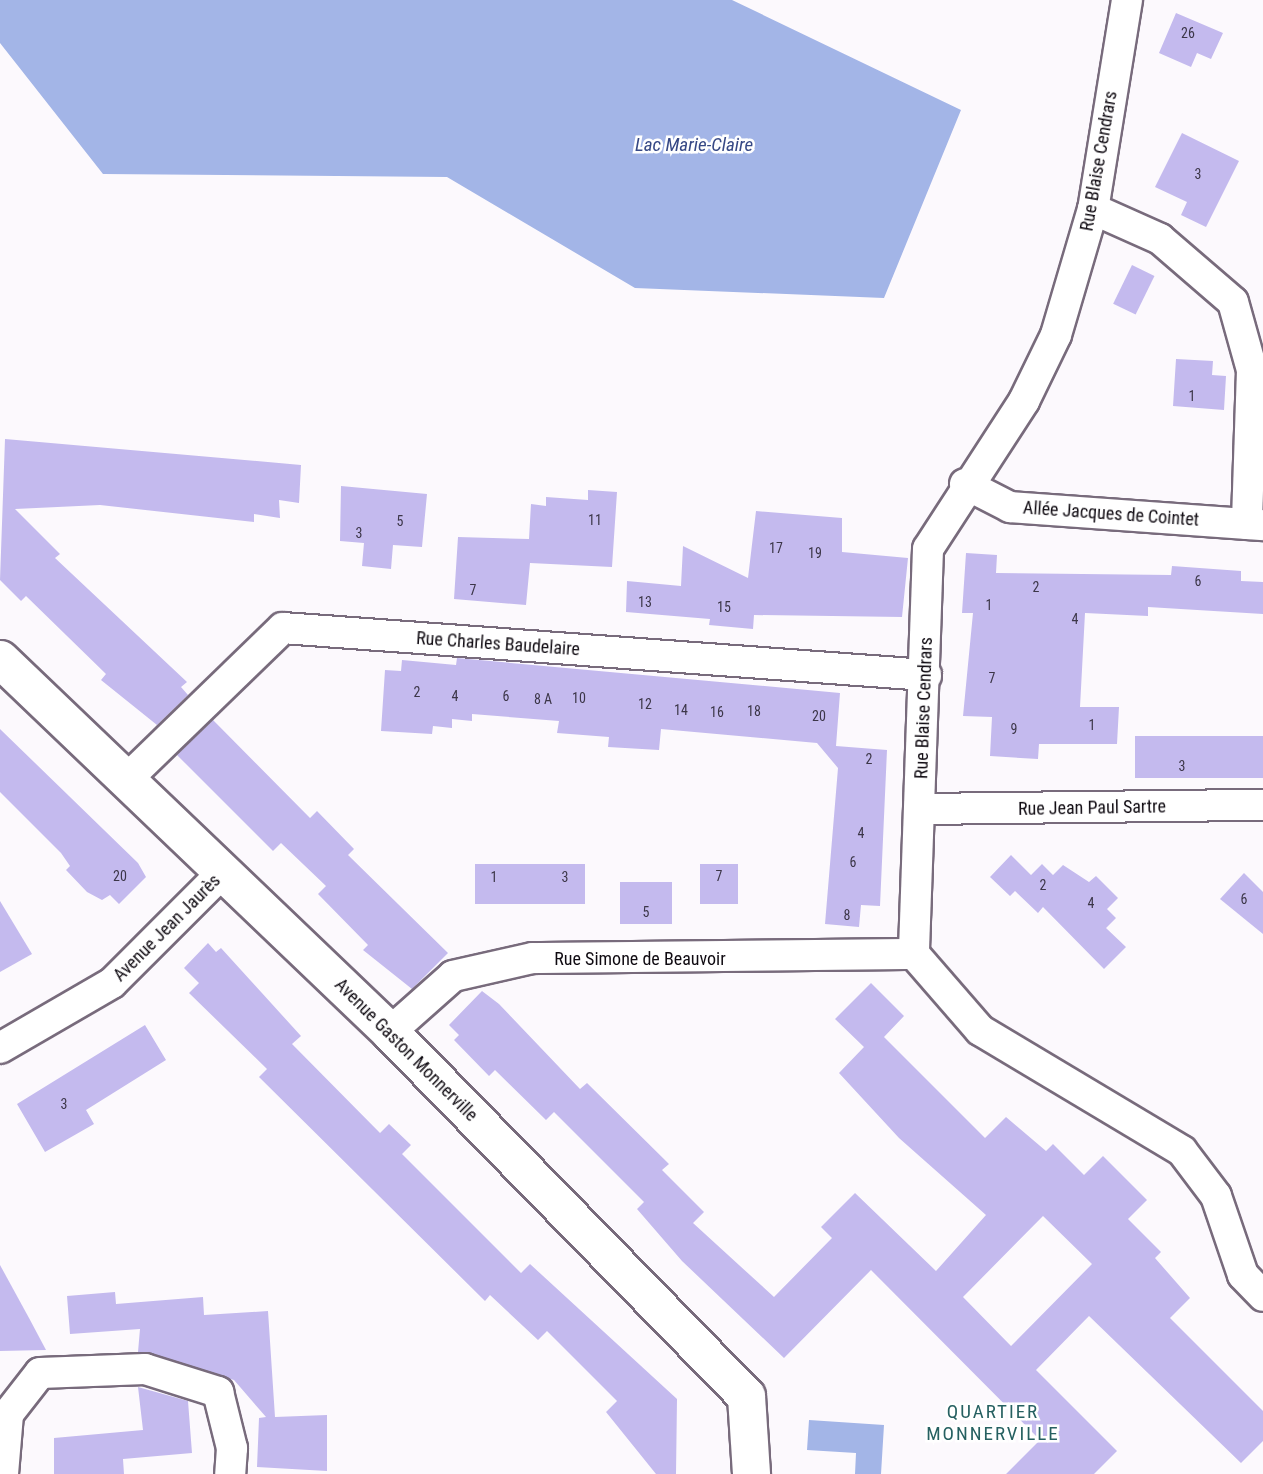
<!DOCTYPE html>
<html>
<head>
<meta charset="utf-8">
<style>
	body { margin:0 }
	#map { position:relative; width:1263px; height:1474px; overflow:hidden; background:#fcf9fd; font-family:"Roboto Condensed",sans-serif }
	div>[style] { position:absolute }
	.water>* { inset:0; background:#a3b5e7 }
	.building>* { inset:0; background:#c4baee; transform-origin:0 0 }
	.roads { filter:drop-shadow(2px 0 #786b7c) drop-shadow(-2px 0 #786b7c) drop-shadow(0 2px #786b7c) drop-shadow(0 -2px #786b7c) }
	.minor>* { height:30px; margin:-15px; padding:0 15px; transform-origin:15px; border-radius:15px; background:#fff }
	.tertiary>* { height:37px; margin:-18.5px; padding:0 18.5px; transform-origin:18.5px; border-radius:18.5px; background:#fff }
	span { translate:-50% -50%; white-space:nowrap; text-align:center; line-height:1.15; -webkit-text-stroke:5px #fff; paint-order:stroke }
	.number-label { font-size:14px; color:#3c3648 }
	.number-label span { -webkit-text-stroke-width:0 }
	.street-label { font-size:18px; color:#0f0a11 }
	.water-label { font-size:19px; color:#364885; font-style:italic }
	.neighbourhood-label { font-size:19px; color:#266061; letter-spacing:2px }
</style>
</head>
<body>
<div id="map">
	<div class="water">
		<i style="clip-path:polygon(0 0,732px 0,961px 110px,884px 298px,635px 288px,447px 177px,103px 174px,0 43px)"></i>
		<i style="clip-path:polygon(809px 1420px,884px 1425px,881px 1474px,855px 1474px,856px 1453px,807px 1450px)"></i>
	</div>
	<div class="building">
		<i style="clip-path:polygon(1176px 13px,1223px 33px,1211px 59px,1197px 53px,1191px 67px,1159px 53px)"></i>
		<i style="clip-path:polygon(1182px 133px,1239px 161px,1206px 227px,1181px 215px,1187px 202px,1155px 187px)"></i>
		<i style="left:1132px;top:265px;width:25px;height:43px;rotate:26deg"></i>
		<i style="clip-path:polygon(1176px 359px,1213px 361px,1212px 375px,1226px 376px,1224px 410px,1173px 406px)"></i>
		<i style="clip-path:polygon(5px 439px,301px 465px,299px 503px,279px 500px,280px 518px,254px 514px,254px 522px,100px 505px,15px 509px,60px 554px,55px 558px,187px 682px,181px 687px,188px 695px,157px 725px,101px 680px,106px 674px,26px 596px,21px 601px,0 580px)"></i>
		<i style="clip-path:polygon(341px 486px,427px 494px,422px 547px,393px 545px,391px 569px,362px 566px,364px 543px,340px 541px)"></i>
		<i style="clip-path:polygon(588px 490px,617px 492px,612px 567px,530px 563px,526px 605px,454px 599px,458px 537px,529px 539px,531px 504px,546px 506px,546px 497px,588px 500px)"></i>
		<i style="clip-path:polygon(756px 511px,842px 518px,842px 552px,908px 558px,902px 617px,754px 615px,753px 629px,709px 625px,710px 619px,626px 612px,627px 581px,681px 586px,683px 546px,748px 578px)"></i>
		<i style="clip-path:polygon(966px 553px,997px 555px,996px 573px,1171px 575px,1172px 566px,1241px 571px,1241px 581px,1263px 582px,1263px 614px,1148px 607px,1148px 616px,1085px 613px,1080px 707px,1119px 707px,1117px 744px,1039px 744px,1038px 759px,990px 756px,992px 717px,963px 716px,973px 613px,962px 613px)"></i>
		<i style="clip-path:polygon(457px 658px,840px 693px,836px 746px,887px 750px,880px 906px,861px 905px,859px 927px,825px 924px,838px 768px,817px 743px,661px 729px,659px 750px,608px 747px,609px 737px,557px 733px,559px 721px,472px 714px,472px 721px,452px 719px,452px 728px,433px 726px,432px 734px,381px 731px,385px 670px,401px 671px,402px 660px,456px 665px)"></i>
		<i style="clip-path:polygon(213px 720px,310px 818px,317px 811px,354px 849px,348px 855px,448px 953px,412px 989px,363px 950px,368px 945px,318px 894px,326px 886px,281px 843px,273px 851px,177px 755px)"></i>
		<i style="clip-path:polygon(0 729px,138px 863px,146px 877px,119px 904px,110px 895px,102px 900px,87px 892px,66px 870px,70px 866px,61px 853px,0 792px)"></i>
		<i style="left:1135px;top:736px;width:128px;height:42px"></i>
		<i style="clip-path:polygon(1011px 855px,1031px 875px,1042px 864px,1053px 875px,1063px 865px,1089px 882px,1096px 876px,1118px 898px,1107px 909px,1116px 918px,1106px 928px,1126px 947px,1104px 969px,1043px 907px,1038px 913px,1015px 891px,1010px 896px,990px 877px)"></i>
		<i style="left:585px;top:864px;width:40px;height:110px;rotate:90deg"></i>
		<i style="left:700px;top:864px;width:38px;height:40px"></i>
		<i style="clip-path:polygon(1244px 873px,1263px 892px,1263px 934px,1220px 899px)"></i>
		<i style="left:620px;top:882px;width:52px;height:42px"></i>
		<i style="clip-path:polygon(0 901px,32px 954px,0 972px)"></i>
		<i style="clip-path:polygon(208px 943px,216px 952px,221px 948px,301px 1036px,292px 1044px,380px 1133px,389px 1124px,411px 1145px,402px 1154px,521px 1273px,530px 1264px,677px 1399px,676px 1474px,656px 1474px,606px 1412px,617px 1401px,547px 1331px,538px 1340px,490px 1295px,485px 1301px,259px 1077px,267px 1069px,189px 993px,199px 983px,184px 968px)"></i>
		<i style="clip-path:polygon(evenodd,871px 983px,904px 1016px,884px 1037px,985px 1138px,1006px 1117px,1046px 1151px,1053px 1144px,1084px 1175px,1103px 1156px,1147px 1200px,1128px 1219px,1161px 1252px,1155px 1258px,1190px 1298px,1170px 1318px,1263px 1411px,1263px 1441px,1241px 1463px,1089px 1316px,1036px 1370px,1117px 1451px,1094px 1474px,1006px 1474px,1040px 1440px,871px 1270px,784px 1358px,682px 1261px,637px 1209px,644px 1202px,554px 1112px,546px 1120px,495px 1070px,489px 1076px,454px 1040px,459px 1035px,449px 1025px,482px 991px,499px 1004px,580px 1089px,587px 1083px,669px 1164px,662px 1170px,704px 1212px,693px 1223px,774px 1297px,832px 1238px,821px 1227px,855px 1193px,936px 1271px,986px 1215px,899px 1138px,839px 1073px,864px 1047px,835px 1019px,871px 983px,1043px 1216px,1092px 1264px,1011px 1346px,963px 1297px,1043px 1216px)"></i>
		<i style="clip-path:polygon(145px 1025px,166px 1060px,86px 1110px,94px 1124px,45px 1152px,17px 1104px)"></i>
		<i style="clip-path:polygon(0 1265px,29px 1318px,46px 1350px,0 1351px)"></i>
		<i style="clip-path:polygon(115px 1292px,116px 1304px,203px 1297px,204px 1315px,268px 1311px,275px 1417px,327px 1415px,327px 1471px,257px 1467px,259px 1418px,266px 1417px,234px 1380px,138px 1352px,140px 1329px,70px 1334px,67px 1296px)"></i>
		<i style="clip-path:polygon(138px 1387px,188px 1401px,192px 1453px,123px 1459px,124px 1474px,54px 1474px,54px 1438px,143px 1430px)"></i>
	</div>
	<div class="roads">
		<div class="minor">
			<i style="left:1127px;top:0;width:212px;rotate:99.2deg"></i>
			<i style="left:1093px;top:209px;width:131px;rotate:106.4deg"></i>
			<i style="left:1056px;top:335px;width:73px;rotate:115.9deg"></i>
			<i style="left:1024px;top:401px;width:176px;rotate:123deg"></i>
			<i style="left:928px;top:549px;width:405px;rotate:92deg"></i>
			<i style="left:914px;top:954px;width:101px;rotate:49deg"></i>
			<i style="left:980px;top:1030px;width:235px;rotate:30.9deg"></i>
			<i style="left:1182px;top:1151px;width:56px;rotate:52.9deg"></i>
			<i style="left:1216px;top:1196px;width:83px;rotate:71.1deg"></i>
			<i style="left:1243px;top:1275px;width:29px;rotate:46deg"></i>
			<i style="left:1093px;top:209px;width:73px;rotate:24.1deg"></i>
			<i style="left:1160px;top:239px;width:96px;rotate:40.8deg"></i>
			<i style="left:1233px;top:302px;width:71px;rotate:74.4deg"></i>
			<i style="left:1252px;top:370px;width:154px;rotate:91.9deg"></i>
			<i style="left:965px;top:484px;width:51px;rotate:27.1deg"></i>
			<i style="left:1010px;top:507px;width:254px;rotate:4.1deg"></i>
			<i style="left:129px;top:777px;width:214px;rotate:-44.1deg"></i>
			<i style="left:283px;top:628px;width:645px;rotate:4.18deg"></i>
			<i style="left:921px;top:809px;width:342px;rotate:-0.7deg"></i>
			<i style="left:390px;top:1032px;width:84px;rotate:-41.6deg"></i>
			<i style="left:453px;top:976px;width:82px;rotate:-12.7deg"></i>
			<i style="left:533px;top:958px;width:381px;rotate:-0.6deg"></i>
			<i style="left:0;top:1048px;width:129px;rotate:-30.1deg"></i>
			<i style="left:112px;top:983px;width:158px;rotate:-45deg"></i>
			<i style="left:3px;top:1474px;width:60px;rotate:-85.2deg"></i>
			<i style="left:8px;top:1414px;width:52px;rotate:-52deg"></i>
			<i style="left:40px;top:1373px;width:105px;rotate:-2.2deg"></i>
			<i style="left:145px;top:1369px;width:77px;rotate:17.5deg"></i>
			<i style="left:218px;top:1392px;width:58px;rotate:76deg"></i>
			<i style="left:232px;top:1448px;width:26px;rotate:94deg"></i>
		</div>
		<div class="tertiary">
			<i style="left:0;top:659px;width:540px;rotate:43.72deg"></i>
			<i style="left:390px;top:1032px;width:509px;rotate:45.64deg"></i>
			<i style="left:746px;top:1396px;width:78px;rotate:86.3deg"></i>
		</div>
	</div>
	<div class="number-label">
		<span style="left:1188px;top:33px">26</span>
		<span style="left:1198px;top:174px">3</span>
		<span style="left:1192px;top:396px">1</span>
		<span style="left:595px;top:520px">11</span>
		<span style="left:400px;top:521px">5</span>
		<span style="left:359px;top:533px">3</span>
		<span style="left:776px;top:548px">17</span>
		<span style="left:815px;top:553px">19</span>
		<span style="left:1198px;top:581px">6</span>
		<span style="left:1036px;top:587px">2</span>
		<span style="left:473px;top:590px">7</span>
		<span style="left:645px;top:602px">13</span>
		<span style="left:989px;top:605px">1</span>
		<span style="left:724px;top:607px">15</span>
		<span style="left:1075px;top:619px">4</span>
		<span style="left:992px;top:678px">7</span>
		<span style="left:417px;top:692px">2</span>
		<span style="left:455px;top:696px">4</span>
		<span style="left:506px;top:696px">6</span>
		<span style="left:579px;top:698px">10</span>
		<span style="left:543px;top:699px">8 A</span>
		<span style="left:645px;top:704px">12</span>
		<span style="left:681px;top:710px">14</span>
		<span style="left:754px;top:711px">18</span>
		<span style="left:717px;top:712px">16</span>
		<span style="left:819px;top:716px">20</span>
		<span style="left:1092px;top:725px">1</span>
		<span style="left:1014px;top:729px">9</span>
		<span style="left:869px;top:759px">2</span>
		<span style="left:1182px;top:766px">3</span>
		<span style="left:861px;top:833px">4</span>
		<span style="left:853px;top:862px">6</span>
		<span style="left:120px;top:876px">20</span>
		<span style="left:719px;top:876px">7</span>
		<span style="left:494px;top:877px">1</span>
		<span style="left:565px;top:877px">3</span>
		<span style="left:1043px;top:885px">2</span>
		<span style="left:1244px;top:899px">6</span>
		<span style="left:1091px;top:903px">4</span>
		<span style="left:646px;top:912px">5</span>
		<span style="left:847px;top:915px">8</span>
		<span style="left:64px;top:1104px">3</span>
	</div>
	<div class="street-label">
		<span style="left:1099px;top:161px;rotate:-80deg">Rue Blaise Cendrars</span>
		<span style="left:1111px;top:514px;rotate:4deg">Allée Jacques de Cointet</span>
		<span style="left:498px;top:644px;rotate:4deg">Rue Charles Baudelaire</span>
		<span style="left:924px;top:708px;rotate:-88deg">Rue Blaise Cendrars</span>
		<span style="left:1092px;top:808px;rotate:-1deg">Rue Jean Paul Sartre</span>
		<span style="left:167px;top:928px;rotate:-45deg">Avenue Jean Jaurès</span>
		<span style="left:640px;top:959px">Rue Simone de Beauvoir</span>
		<span style="left:406px;top:1050px;rotate:45deg">Avenue Gaston Monnerville</span>
	</div>
	<div class="water-label">
		<span style="left:694px;top:145px">Lac Marie-Claire</span>
	</div>
	<div class="neighbourhood-label">
		<span style="left:993px;top:1423px">QUARTIER<br>MONNERVILLE</span>
	</div>
</div>
</body>
</html>
